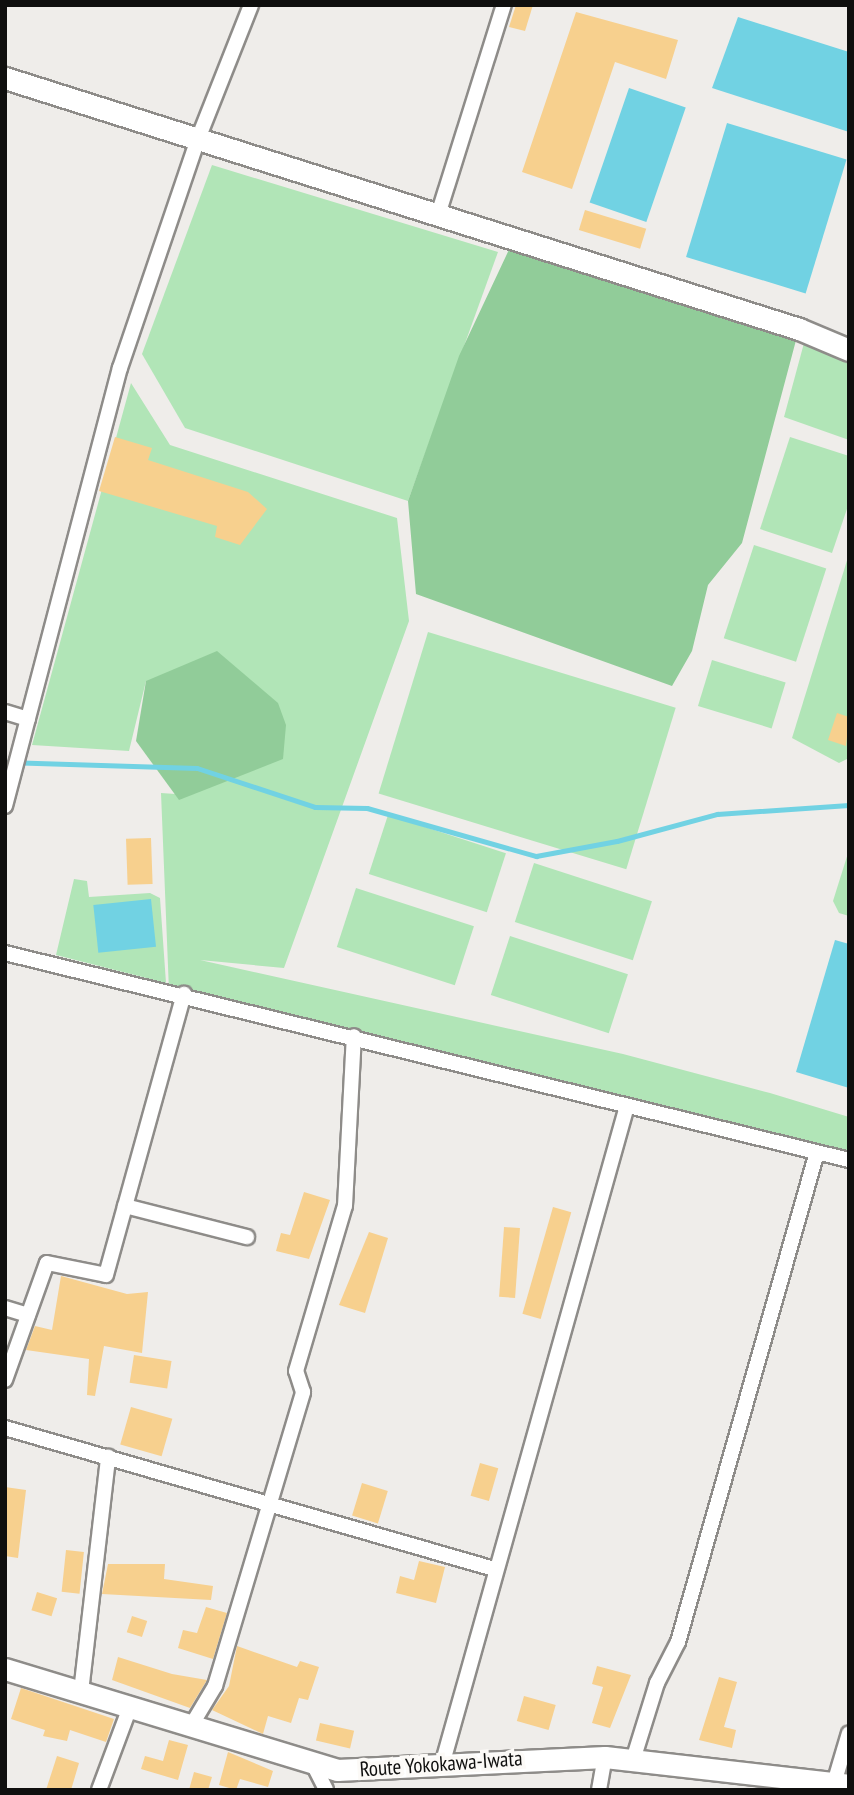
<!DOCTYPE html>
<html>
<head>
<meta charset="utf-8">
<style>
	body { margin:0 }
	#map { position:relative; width:854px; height:1795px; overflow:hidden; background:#efedea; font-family:"PT Sans Narrow",sans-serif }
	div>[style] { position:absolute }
	.green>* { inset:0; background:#b1e5b7; transform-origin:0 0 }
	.forest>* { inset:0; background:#91cc99 }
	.water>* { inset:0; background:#71d2e3; transform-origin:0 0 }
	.stream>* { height:5px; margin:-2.5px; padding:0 2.5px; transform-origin:2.5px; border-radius:2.5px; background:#71d2e3 }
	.building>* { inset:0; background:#f7d08e; transform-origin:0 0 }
	.roads { filter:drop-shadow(2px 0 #8e8c89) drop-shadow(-2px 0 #8e8c89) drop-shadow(0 2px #8e8c89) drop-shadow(0 -2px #8e8c89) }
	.street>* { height:14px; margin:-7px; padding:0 7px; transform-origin:7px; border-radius:7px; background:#fff }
	.secondary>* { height:21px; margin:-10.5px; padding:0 10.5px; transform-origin:10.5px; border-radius:10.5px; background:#fff }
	span { translate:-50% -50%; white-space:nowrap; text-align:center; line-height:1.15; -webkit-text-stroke:7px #fcfaf7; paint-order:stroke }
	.street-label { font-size:21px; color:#0f0f0e }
	.frame { position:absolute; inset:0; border:7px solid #0f0f0e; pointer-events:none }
</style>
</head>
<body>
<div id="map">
	<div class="green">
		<i style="clip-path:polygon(212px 165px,498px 252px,408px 501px,185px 428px,142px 354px)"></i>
		<i style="clip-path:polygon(807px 332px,849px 354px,849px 440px,784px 417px)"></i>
		<i style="clip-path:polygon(131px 383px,170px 445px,397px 518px,409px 621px,284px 968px,200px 960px,623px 1054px,770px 1093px,849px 1117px,849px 1155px,169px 991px,161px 793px,190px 795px,146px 681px,129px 751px,32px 745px)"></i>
		<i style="clip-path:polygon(790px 437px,849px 456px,849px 503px,832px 553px,760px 529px)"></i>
		<i style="left:754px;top:545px;width:76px;height:98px;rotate:18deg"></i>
		<i style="clip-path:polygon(849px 554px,849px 758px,839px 763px,792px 738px)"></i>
		<i style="left:428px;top:632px;width:259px;height:169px;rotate:17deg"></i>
		<i style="left:712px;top:660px;width:77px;height:48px;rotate:17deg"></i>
		<i style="left:388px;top:815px;width:124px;height:62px;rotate:18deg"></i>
		<i style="clip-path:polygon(849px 850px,849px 916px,839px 913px,833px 901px)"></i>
		<i style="left:534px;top:863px;width:124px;height:62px;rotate:18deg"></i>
		<i style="clip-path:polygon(74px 879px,87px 881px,89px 897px,150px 893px,160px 898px,166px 983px,56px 955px)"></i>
		<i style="left:356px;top:888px;width:124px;height:62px;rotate:18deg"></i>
		<i style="left:510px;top:936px;width:124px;height:62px;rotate:18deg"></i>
	</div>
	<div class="forest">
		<i style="clip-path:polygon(514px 239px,799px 329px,742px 543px,708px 585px,692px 651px,672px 686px,416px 594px,408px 501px,459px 356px)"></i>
		<i style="clip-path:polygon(217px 651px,278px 703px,286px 725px,283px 759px,179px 800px,136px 741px,146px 681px)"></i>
	</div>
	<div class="water">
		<i style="clip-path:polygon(738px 17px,849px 52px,849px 132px,712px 88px)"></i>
		<i style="left:629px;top:88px;width:60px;height:121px;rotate:19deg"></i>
		<i style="left:727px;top:123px;width:125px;height:140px;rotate:17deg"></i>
		<i style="left:151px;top:899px;width:48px;height:58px;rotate:84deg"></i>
		<i style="clip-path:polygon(835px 940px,849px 944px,849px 1088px,796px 1072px)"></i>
	</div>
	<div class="stream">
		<i style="left:5px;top:762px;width:192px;rotate:1.8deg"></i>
		<i style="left:197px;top:768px;width:124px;rotate:18.3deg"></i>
		<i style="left:315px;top:807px;width:52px;rotate:1.1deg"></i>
		<i style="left:367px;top:808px;width:176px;rotate:15.9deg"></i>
		<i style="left:536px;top:856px;width:82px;rotate:-10.5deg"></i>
		<i style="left:617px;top:841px;width:104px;rotate:-15.1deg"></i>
		<i style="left:717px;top:814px;width:132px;rotate:-3.9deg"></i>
	</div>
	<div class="building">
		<i style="clip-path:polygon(516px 5px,533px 5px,525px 31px,509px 27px)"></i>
		<i style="clip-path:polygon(576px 12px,678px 40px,666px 79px,615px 62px,572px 189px,522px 172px)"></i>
		<i style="left:585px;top:210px;width:64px;height:21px;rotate:17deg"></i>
		<i style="clip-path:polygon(115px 437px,152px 448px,148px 460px,248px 492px,267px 509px,240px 545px,215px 537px,217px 526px,99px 491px)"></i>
		<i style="clip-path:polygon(837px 713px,849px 717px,846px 746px,828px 740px)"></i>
		<i style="left:151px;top:838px;width:46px;height:25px;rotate:88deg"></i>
		<i style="clip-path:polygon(304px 1192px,330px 1200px,309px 1259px,276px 1251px,281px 1233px,290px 1235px)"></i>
		<i style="left:553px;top:1207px;width:19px;height:111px;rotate:16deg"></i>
		<i style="left:504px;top:1227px;width:16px;height:70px;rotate:4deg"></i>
		<i style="clip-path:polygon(369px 1232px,388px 1238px,365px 1313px,339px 1305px)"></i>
		<i style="clip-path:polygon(61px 1276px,127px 1294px,148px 1292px,142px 1353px,104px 1346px,95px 1396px,87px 1395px,89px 1359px,26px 1350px,35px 1326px,52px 1330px)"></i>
		<i style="left:134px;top:1355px;width:38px;height:28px;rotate:9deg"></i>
		<i style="left:131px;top:1407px;width:43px;height:39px;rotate:16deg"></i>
		<i style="left:480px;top:1463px;width:19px;height:34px;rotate:16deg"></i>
		<i style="left:362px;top:1483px;width:27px;height:34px;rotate:17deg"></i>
		<i style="clip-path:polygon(5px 1487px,26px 1490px,18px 1558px,5px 1556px)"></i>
		<i style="left:66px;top:1550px;width:18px;height:42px;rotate:6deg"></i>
		<i style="clip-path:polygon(419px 1561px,445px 1567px,436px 1603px,396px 1593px,400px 1576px,414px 1580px)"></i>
		<i style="clip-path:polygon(108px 1564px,165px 1564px,164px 1579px,213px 1586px,211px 1600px,102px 1594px)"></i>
		<i style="left:37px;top:1592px;width:21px;height:19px;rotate:17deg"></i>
		<i style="clip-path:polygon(206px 1607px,227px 1613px,213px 1659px,178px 1648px,183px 1630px,197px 1633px)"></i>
		<i style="left:132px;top:1616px;width:16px;height:17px;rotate:18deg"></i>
		<i style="clip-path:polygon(237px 1646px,297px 1667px,300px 1661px,319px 1667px,308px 1700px,299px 1698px,291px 1723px,268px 1716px,263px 1734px,212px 1710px,229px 1686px)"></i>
		<i style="clip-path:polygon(118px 1657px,172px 1674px,207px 1680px,190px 1708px,112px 1680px)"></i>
		<i style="clip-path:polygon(597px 1666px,631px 1675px,610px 1728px,592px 1723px,603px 1687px,592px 1684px)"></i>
		<i style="clip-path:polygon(719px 1677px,737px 1682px,724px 1727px,736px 1730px,732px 1748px,699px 1740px)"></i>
		<i style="clip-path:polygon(21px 1688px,114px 1719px,106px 1742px,70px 1730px,67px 1741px,43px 1736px,45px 1730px,11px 1719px)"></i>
		<i style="left:524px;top:1696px;width:33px;height:26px;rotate:16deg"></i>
		<i style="left:320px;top:1723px;width:35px;height:18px;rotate:13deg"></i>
		<i style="clip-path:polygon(169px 1740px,188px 1745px,178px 1780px,141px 1769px,145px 1756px,163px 1761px)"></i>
		<i style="clip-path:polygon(228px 1752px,273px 1771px,268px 1787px,240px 1779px,236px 1790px,219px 1785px)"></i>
		<i style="clip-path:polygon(57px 1756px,79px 1763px,71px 1790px,46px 1790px)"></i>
		<i style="clip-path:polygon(194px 1772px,212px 1777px,208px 1790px,189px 1790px)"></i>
	</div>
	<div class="roads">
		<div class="street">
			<i style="left:438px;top:215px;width:220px;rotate:-72.6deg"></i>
			<i style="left:5px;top:712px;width:24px;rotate:17deg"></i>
			<i style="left:5px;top:806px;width:453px;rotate:-75.3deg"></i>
			<i style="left:120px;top:368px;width:242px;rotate:-71.2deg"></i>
			<i style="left:198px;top:139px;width:144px;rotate:-68.4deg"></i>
			<i style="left:5px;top:953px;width:869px;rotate:13.78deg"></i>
			<i style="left:125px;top:1206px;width:126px;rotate:14.3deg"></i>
			<i style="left:5px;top:1308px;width:24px;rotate:17deg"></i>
			<i style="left:5px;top:1380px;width:124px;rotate:-70.3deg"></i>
			<i style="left:47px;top:1263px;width:60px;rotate:11.5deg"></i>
			<i style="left:106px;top:1275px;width:292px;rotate:-74.5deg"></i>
			<i style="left:5px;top:1428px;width:509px;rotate:16.08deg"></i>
			<i style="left:81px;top:1692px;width:237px;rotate:-83.4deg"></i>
			<i style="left:191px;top:1726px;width:47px;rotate:-59deg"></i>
			<i style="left:215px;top:1686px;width:307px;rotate:-73.3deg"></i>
			<i style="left:303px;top:1392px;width:22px;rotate:-108deg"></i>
			<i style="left:296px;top:1371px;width:172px;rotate:-73.5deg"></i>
			<i style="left:345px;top:1206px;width:170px;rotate:-87deg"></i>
			<i style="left:633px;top:1760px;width:81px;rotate:-72.7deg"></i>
			<i style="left:657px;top:1683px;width:46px;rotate:-62.9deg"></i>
			<i style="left:678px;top:1642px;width:509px;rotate:-74.16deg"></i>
			<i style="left:312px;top:1762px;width:31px;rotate:63deg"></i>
			<i style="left:442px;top:1765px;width:684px;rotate:-74.32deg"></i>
			<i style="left:99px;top:1790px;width:89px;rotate:-69.5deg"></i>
			<i style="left:599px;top:1790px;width:34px;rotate:-80deg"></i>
			<i style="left:832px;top:1790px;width:59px;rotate:-73.4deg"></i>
		</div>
		<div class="secondary">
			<i style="left:5px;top:78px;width:833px;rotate:17.54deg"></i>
			<i style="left:799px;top:329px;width:54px;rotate:22.8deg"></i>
			<i style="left:5px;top:1669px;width:347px;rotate:16.9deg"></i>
			<i style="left:337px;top:1770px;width:268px;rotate:-2.8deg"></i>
			<i style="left:605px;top:1757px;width:246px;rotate:6.5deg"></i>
		</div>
	</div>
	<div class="street-label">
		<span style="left:441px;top:1764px;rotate:-4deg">Route Yokokawa-Iwata</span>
	</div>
	<div class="frame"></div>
</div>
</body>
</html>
